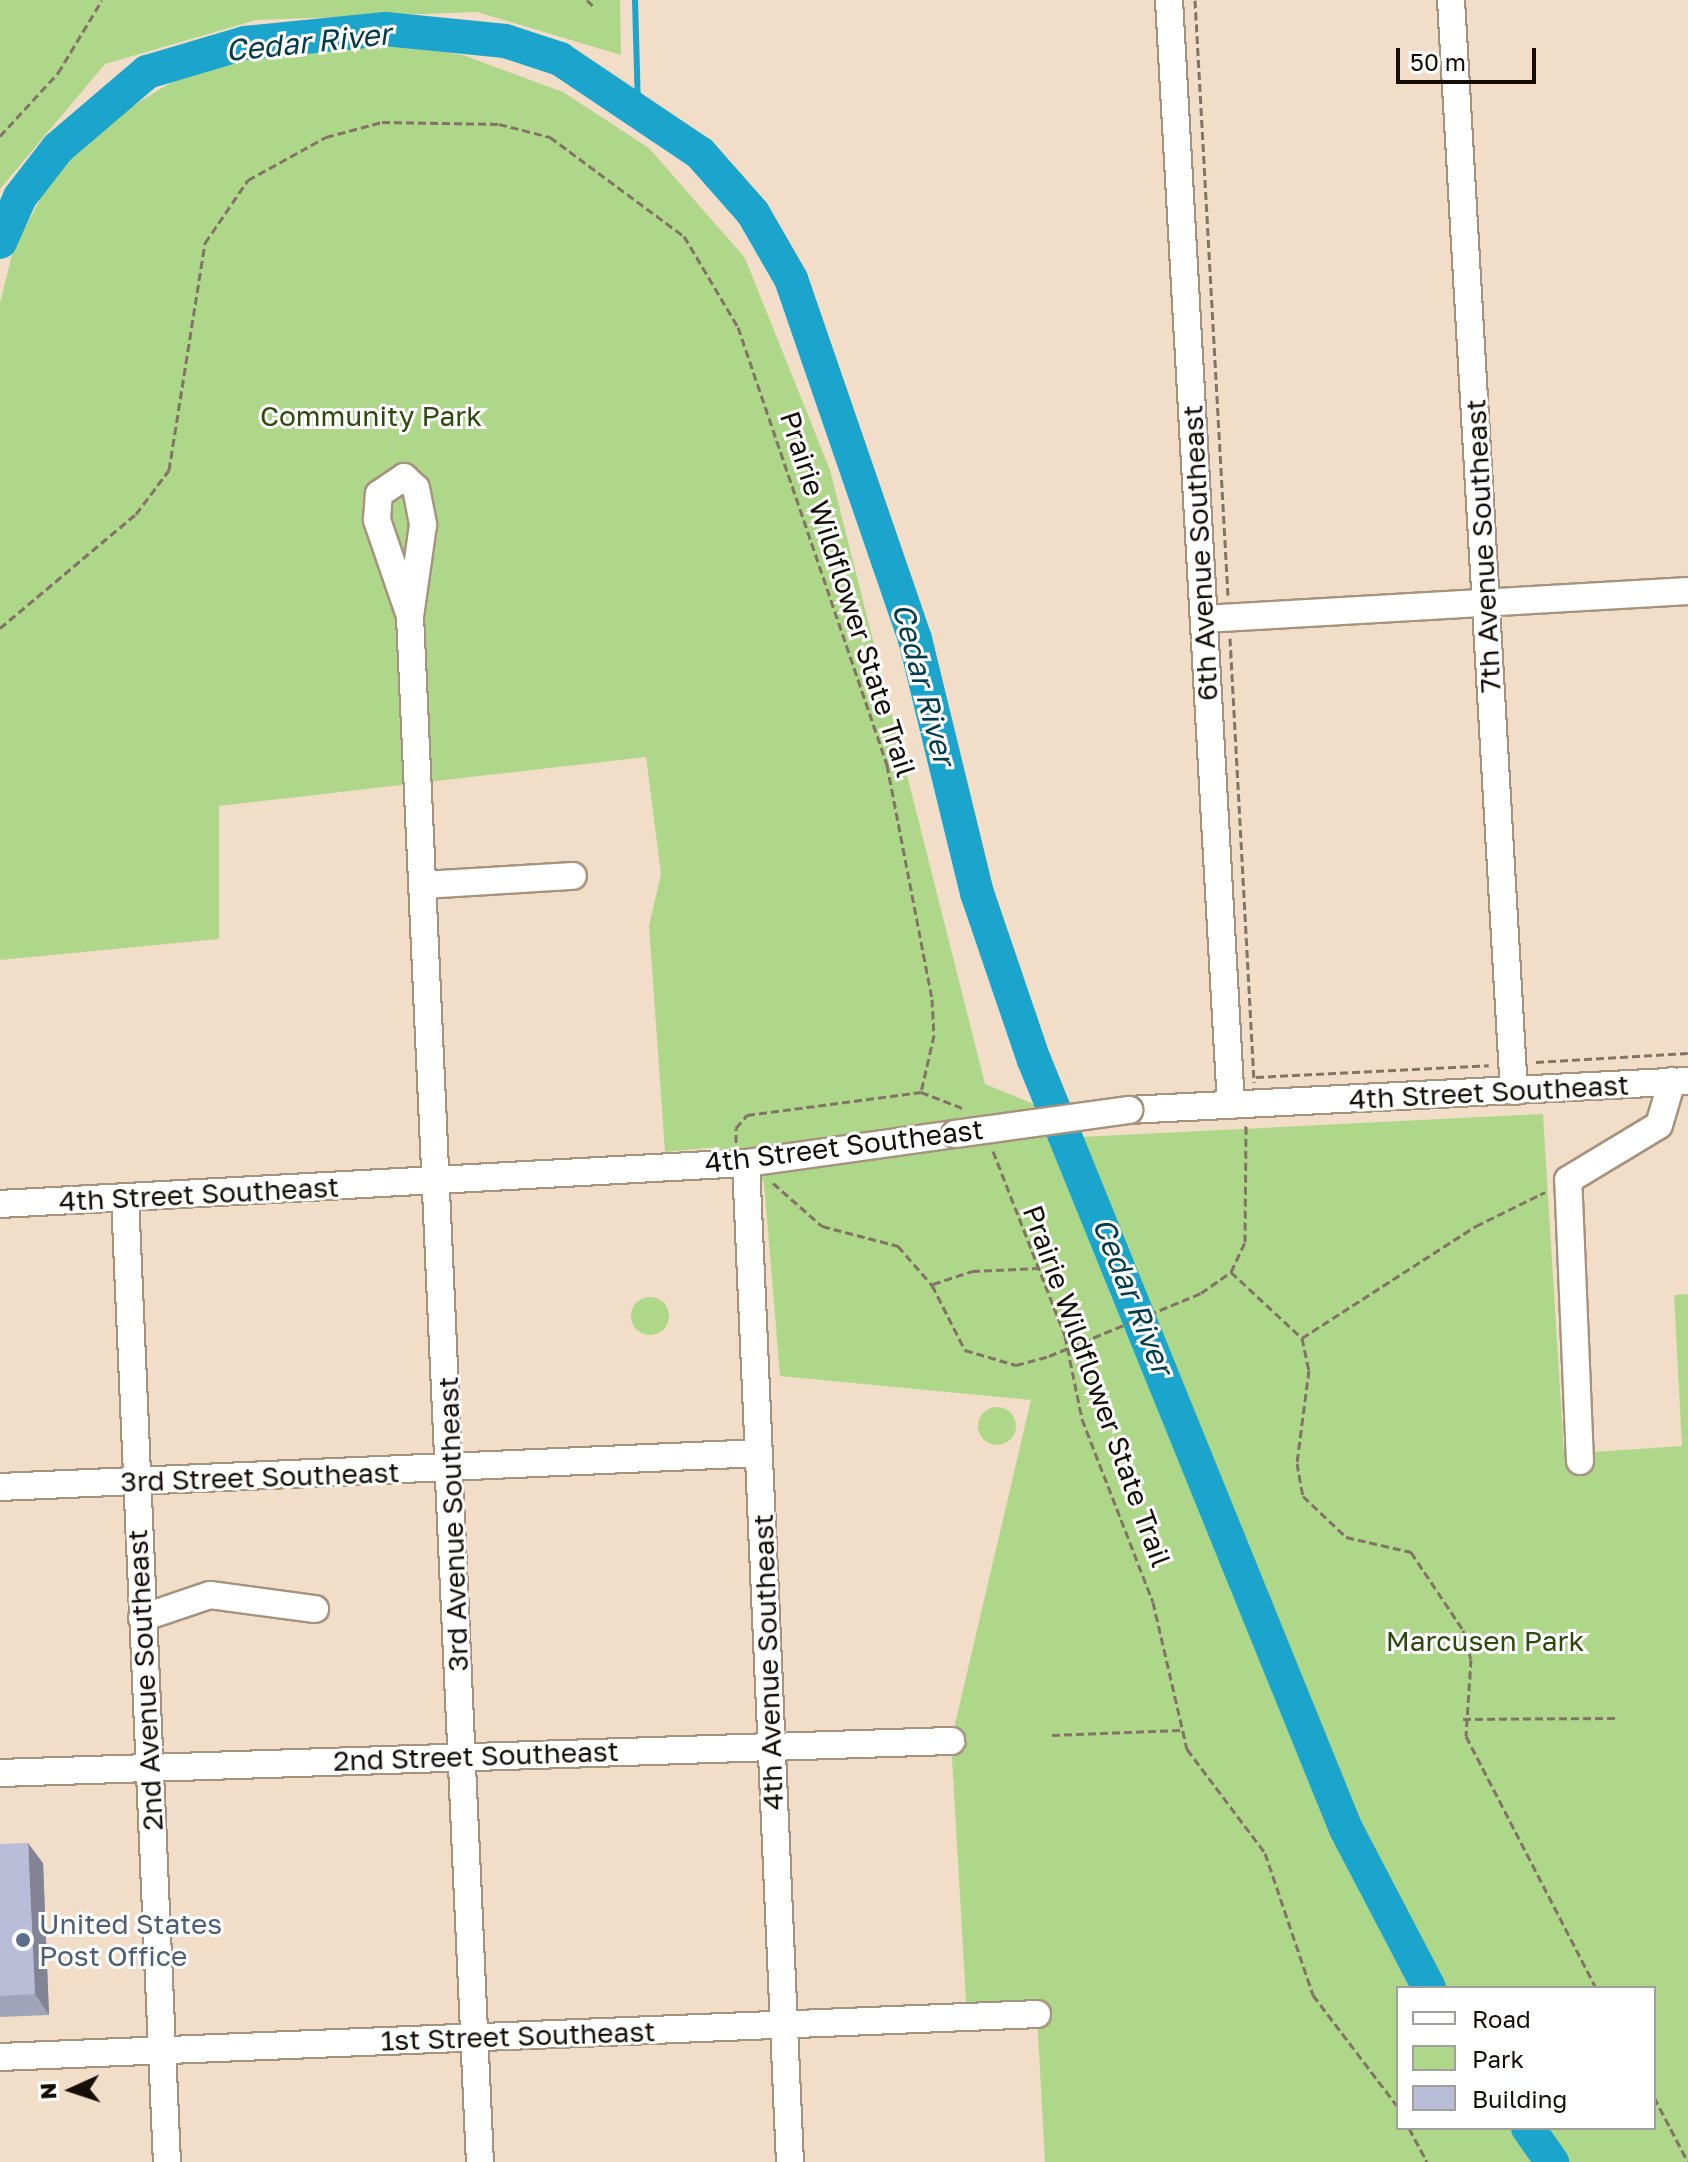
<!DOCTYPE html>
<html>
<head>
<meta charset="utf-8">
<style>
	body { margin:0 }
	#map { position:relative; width:1688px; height:2162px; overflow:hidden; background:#f2dec8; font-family:"Golos Text",sans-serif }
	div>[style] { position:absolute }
	.green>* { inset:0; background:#afd78a }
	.round { border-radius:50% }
	.stream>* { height:6px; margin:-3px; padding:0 3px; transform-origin:3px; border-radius:3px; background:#1ba5cc }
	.river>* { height:34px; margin:-17px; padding:0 17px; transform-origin:17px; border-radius:17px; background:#1ba5cc }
	.path>* { height:3px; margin-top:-1.5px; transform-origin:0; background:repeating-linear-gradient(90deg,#817465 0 8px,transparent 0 12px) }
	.roads { filter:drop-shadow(2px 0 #a5937e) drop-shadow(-2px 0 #a5937e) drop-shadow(0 2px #a5937e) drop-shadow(0 -2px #a5937e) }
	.minor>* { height:26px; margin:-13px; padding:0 13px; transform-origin:13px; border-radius:13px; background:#fff }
	.path-bridge>* { height:3px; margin-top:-1.5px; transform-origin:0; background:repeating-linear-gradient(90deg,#817465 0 8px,transparent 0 12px) }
	.bridges { filter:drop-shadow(2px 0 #a5937e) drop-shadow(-2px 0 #a5937e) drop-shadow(0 2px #a5937e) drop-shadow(0 -2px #a5937e) }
	.minor-bridge>* { height:26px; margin:-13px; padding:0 13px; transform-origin:13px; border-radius:13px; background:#fff }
	.wall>* { inset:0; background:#a0a3b9 }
	.shaded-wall>* { inset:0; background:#828496 }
	.building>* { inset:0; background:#babdd7 }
	.dots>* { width:22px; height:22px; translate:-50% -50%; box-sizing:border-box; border:4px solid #fff; border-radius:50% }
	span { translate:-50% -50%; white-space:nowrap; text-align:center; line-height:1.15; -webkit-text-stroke:6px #fff; paint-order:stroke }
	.park-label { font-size:28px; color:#2e490d }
	.street-label { font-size:28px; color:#140e06 }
	.service-label { font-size:28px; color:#4e5e75 }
	.left { translate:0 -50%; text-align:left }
	.water-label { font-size:30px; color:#023b4b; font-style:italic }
	.legend { position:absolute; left:1396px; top:1986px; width:260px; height:144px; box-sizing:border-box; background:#fff; border:2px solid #a19f9b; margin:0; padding:10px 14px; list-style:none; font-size:24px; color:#140e06 }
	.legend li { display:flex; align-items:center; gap:16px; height:40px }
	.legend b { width:40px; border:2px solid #a19f9b }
	.north { position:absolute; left:32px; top:2050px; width:80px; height:80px; -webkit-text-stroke:6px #fff; paint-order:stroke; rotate:267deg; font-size:22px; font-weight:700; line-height:32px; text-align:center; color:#140e06 }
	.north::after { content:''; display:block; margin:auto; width:28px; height:36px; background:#140e06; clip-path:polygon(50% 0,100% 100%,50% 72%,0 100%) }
	.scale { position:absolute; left:1396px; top:48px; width:140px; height:36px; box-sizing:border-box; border:4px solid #140e06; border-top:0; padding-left:10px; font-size:24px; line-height:28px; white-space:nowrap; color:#140e06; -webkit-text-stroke:6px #fff; paint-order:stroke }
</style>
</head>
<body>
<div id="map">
	<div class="green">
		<i style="clip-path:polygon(0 0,620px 0,621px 55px,477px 12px,256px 20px,105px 64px,0 189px)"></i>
		<i style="clip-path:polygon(evenodd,389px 44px,463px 55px,563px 92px,649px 148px,745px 258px,830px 470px,985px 1084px,1053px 1112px,1060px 1138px,1543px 1114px,1564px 1454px,1682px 1446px,1674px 1295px,1688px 1294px,1688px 2162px,1045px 2162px,1037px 2015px,967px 2018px,951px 1741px,1031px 1400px,780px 1376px,764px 1183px,719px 1147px,665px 1152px,649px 926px,661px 874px,646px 757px,219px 806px,219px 939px,0 960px,0 303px,13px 251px,50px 180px,102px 125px,175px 80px,278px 52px,389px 44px,1398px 1988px,1654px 1988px,1654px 2128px,1398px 2128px,1398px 1988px)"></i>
		<i class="round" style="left:631px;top:1297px;width:38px;height:38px"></i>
		<i class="round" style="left:978px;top:1407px;width:38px;height:38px"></i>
	</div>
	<div class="stream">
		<i style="left:635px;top:0;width:106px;rotate:88.4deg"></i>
	</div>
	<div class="river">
		<i style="left:0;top:242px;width:49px;rotate:-66deg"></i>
		<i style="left:20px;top:197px;width:62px;rotate:-52.2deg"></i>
		<i style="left:58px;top:148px;width:117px;rotate:-40.5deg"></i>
		<i style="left:147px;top:72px;width:102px;rotate:-16.5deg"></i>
		<i style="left:245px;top:43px;width:141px;rotate:-5.7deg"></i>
		<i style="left:385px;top:29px;width:121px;rotate:5.7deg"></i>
		<i style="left:505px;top:41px;width:58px;rotate:18.1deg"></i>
		<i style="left:560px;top:59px;width:169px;rotate:33.9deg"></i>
		<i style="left:700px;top:153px;width:80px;rotate:48.5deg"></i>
		<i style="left:753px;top:213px;width:76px;rotate:60.1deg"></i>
		<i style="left:791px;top:279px;width:381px;rotate:71deg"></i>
		<i style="left:915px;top:639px;width:261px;rotate:76.3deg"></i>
		<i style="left:977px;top:893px;width:176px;rotate:71.2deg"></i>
		<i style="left:1034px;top:1060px;width:830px;rotate:67.92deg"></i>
		<i style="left:1346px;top:1829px;width:179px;rotate:62.4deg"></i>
		<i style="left:1528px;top:2128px;width:42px;rotate:54.8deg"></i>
	</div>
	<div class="path">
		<i style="left:587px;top:0;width:11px;rotate:45deg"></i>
		<i style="left:1195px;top:0;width:596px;rotate:86.83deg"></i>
		<i style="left:0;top:136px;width:86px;rotate:-47.4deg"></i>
		<i style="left:58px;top:73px;width:85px;rotate:-58.9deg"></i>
		<i style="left:0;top:628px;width:177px;rotate:-40deg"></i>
		<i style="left:136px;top:514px;width:55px;rotate:-53.1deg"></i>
		<i style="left:169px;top:470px;width:230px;rotate:-81deg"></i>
		<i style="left:205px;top:243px;width:76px;rotate:-55.7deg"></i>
		<i style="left:248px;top:180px;width:89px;rotate:-28.9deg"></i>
		<i style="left:326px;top:137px;width:58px;rotate:-15deg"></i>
		<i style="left:382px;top:122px;width:117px;rotate:1deg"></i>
		<i style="left:499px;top:124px;width:53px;rotate:14.3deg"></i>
		<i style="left:550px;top:137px;width:167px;rotate:36.5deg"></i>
		<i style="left:684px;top:236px;width:106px;rotate:59.3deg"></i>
		<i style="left:738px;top:327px;width:463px;rotate:71.2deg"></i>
		<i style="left:887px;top:765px;width:238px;rotate:79.1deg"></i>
		<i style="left:932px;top:999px;width:36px;rotate:87deg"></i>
		<i style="left:934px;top:1035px;width:58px;rotate:102.8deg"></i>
		<i style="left:1230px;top:638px;width:445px;rotate:86.9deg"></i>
		<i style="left:1536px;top:1062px;width:152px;rotate:-3.4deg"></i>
		<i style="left:1256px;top:1077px;width:233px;rotate:-2.9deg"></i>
		<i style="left:921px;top:1092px;width:47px;rotate:21.1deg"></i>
		<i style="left:736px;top:1143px;width:15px;rotate:-90deg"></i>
		<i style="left:736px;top:1128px;width:17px;rotate:-50deg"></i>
		<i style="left:747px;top:1115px;width:176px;rotate:-7.5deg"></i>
		<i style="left:993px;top:1151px;width:199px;rotate:68.7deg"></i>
		<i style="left:1065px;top:1336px;width:85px;rotate:78.4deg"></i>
		<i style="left:1082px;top:1419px;width:196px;rotate:68.8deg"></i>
		<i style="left:1153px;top:1602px;width:151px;rotate:77deg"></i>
		<i style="left:1187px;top:1749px;width:130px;rotate:53.1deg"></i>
		<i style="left:1265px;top:1853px;width:150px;rotate:71.3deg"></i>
		<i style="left:1313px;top:1995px;width:141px;rotate:52.8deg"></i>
		<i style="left:773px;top:1183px;width:65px;rotate:41.3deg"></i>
		<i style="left:822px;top:1226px;width:79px;rotate:14.7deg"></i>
		<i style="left:898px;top:1246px;width:52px;rotate:48.9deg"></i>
		<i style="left:932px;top:1285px;width:73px;rotate:63.1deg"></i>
		<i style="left:965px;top:1350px;width:53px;rotate:16.4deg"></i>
		<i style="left:1016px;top:1365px;width:34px;rotate:-15deg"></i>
		<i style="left:1231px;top:1272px;width:97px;rotate:42.9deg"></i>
		<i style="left:1302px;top:1338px;width:33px;rotate:78deg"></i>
		<i style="left:1309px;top:1370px;width:94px;rotate:97.4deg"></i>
		<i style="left:1297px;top:1463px;width:34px;rotate:80deg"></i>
		<i style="left:1303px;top:1496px;width:59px;rotate:43.6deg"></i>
		<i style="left:1346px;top:1537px;width:67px;rotate:13deg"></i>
		<i style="left:1411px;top:1552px;width:94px;rotate:56.3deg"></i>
		<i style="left:1463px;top:1630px;width:30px;rotate:75deg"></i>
		<i style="left:1471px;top:1659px;width:77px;rotate:93.7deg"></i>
		<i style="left:1466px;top:1736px;width:284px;rotate:62.7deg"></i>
		<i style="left:933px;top:1284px;width:41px;rotate:-18.4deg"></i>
		<i style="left:972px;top:1271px;width:66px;rotate:-2.6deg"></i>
		<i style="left:1201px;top:1293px;width:37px;rotate:-35deg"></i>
		<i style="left:1231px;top:1272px;width:33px;rotate:-65deg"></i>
		<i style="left:1245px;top:1242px;width:118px;rotate:-89.5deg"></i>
		<i style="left:1302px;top:1338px;width:207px;rotate:-32.8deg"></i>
		<i style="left:1476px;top:1226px;width:77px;rotate:-26.2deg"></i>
		<i style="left:1463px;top:1719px;width:154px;rotate:-0.4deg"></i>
		<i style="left:1052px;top:1735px;width:128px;rotate:-2.2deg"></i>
		<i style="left:1654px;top:2097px;width:73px;rotate:62.4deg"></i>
		<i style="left:1409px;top:2128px;width:38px;rotate:62deg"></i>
	</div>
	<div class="roads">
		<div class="minor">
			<i style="left:1169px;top:0;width:1107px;rotate:86.79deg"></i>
			<i style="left:1451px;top:0;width:1093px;rotate:86.7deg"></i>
			<i style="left:410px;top:616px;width:102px;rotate:-109deg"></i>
			<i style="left:377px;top:520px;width:26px;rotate:-86deg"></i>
			<i style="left:379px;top:494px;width:30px;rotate:-34deg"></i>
			<i style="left:404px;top:477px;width:16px;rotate:43deg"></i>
			<i style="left:416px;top:488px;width:38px;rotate:79deg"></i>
			<i style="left:423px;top:525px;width:92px;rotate:98.1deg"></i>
			<i style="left:410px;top:616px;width:1548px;rotate:87.41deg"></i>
			<i style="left:1204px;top:619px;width:485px;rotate:-3.3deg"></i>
			<i style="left:424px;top:885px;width:149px;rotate:-3.5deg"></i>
			<i style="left:1129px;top:1110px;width:560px;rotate:-2.97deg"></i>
			<i style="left:746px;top:1163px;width:1000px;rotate:87.48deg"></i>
			<i style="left:125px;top:1198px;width:965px;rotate:87.51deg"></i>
			<i style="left:0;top:1204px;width:747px;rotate:-3.15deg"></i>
			<i style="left:746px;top:1163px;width:211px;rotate:-7.9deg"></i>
			<i style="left:1580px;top:1461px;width:281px;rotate:-92.4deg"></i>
			<i style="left:1568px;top:1180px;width:106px;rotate:-31.1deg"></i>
			<i style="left:1659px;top:1125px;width:46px;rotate:-73.5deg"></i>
			<i style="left:0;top:1487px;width:760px;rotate:-2.56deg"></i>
			<i style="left:142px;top:1618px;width:72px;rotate:-18.7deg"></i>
			<i style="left:210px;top:1595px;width:106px;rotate:7.6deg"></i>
			<i style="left:0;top:1773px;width:952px;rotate:-1.93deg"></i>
			<i style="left:0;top:2057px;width:1038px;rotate:-2.37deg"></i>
		</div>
	</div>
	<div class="path-bridge">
		<i style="left:1049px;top:1356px;width:165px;rotate:-22.5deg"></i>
	</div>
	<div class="bridges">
		<div class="minor-bridge">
			<i style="left:955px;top:1134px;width:176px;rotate:-7.9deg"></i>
		</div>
	</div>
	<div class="wall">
		<i style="clip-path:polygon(0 1844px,43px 1863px,49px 2015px,0 2017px)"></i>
	</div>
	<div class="shaded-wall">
		<i style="clip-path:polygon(28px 1843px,43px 1863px,49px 2015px,35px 1994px)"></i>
	</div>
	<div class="building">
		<i style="clip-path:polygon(28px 1843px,35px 1994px,0 1996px,0 1844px)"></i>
	</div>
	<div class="dots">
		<i style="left:23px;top:1940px;background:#5c6f8a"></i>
	</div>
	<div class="park-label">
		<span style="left:371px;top:416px">Community Park</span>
		<span style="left:1485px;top:1641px">Marcusen Park</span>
	</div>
	<div class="street-label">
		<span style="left:1483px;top:546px;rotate:-93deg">7th Avenue Southeast</span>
		<span style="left:1200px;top:553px;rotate:-93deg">6th Avenue Southeast</span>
		<span style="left:848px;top:594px;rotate:72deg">Prairie Wildflower State Trail</span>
		<span style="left:1489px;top:1092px;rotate:-3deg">4th Street Southeast</span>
		<span style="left:844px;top:1146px;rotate:-7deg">4th Street Southeast</span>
		<span style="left:199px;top:1194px;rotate:-3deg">4th Street Southeast</span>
		<span style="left:1097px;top:1386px;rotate:70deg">Prairie Wildflower State Trail</span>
		<span style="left:260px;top:1477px;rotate:-2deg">3rd Street Southeast</span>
		<span style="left:453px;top:1524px;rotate:-92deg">3rd Avenue Southeast</span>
		<span style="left:768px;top:1662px;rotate:-92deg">4th Avenue Southeast</span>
		<span style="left:145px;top:1680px;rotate:-93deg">2nd Avenue Southeast</span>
		<span style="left:476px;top:1756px;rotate:-2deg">2nd Street Southeast</span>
		<span style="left:518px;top:2036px;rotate:-2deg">1st Street Southeast</span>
	</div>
	<div class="service-label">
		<span class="left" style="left:39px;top:1940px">United States<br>Post Office</span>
	</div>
	<div class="water-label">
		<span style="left:308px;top:42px;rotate:-6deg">Cedar River</span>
		<span style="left:924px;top:684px;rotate:75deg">Cedar River</span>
		<span style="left:1133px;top:1296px;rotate:68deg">Cedar River</span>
	</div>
	<ul class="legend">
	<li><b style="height:10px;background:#fff"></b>Road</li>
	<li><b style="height:22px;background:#afd78a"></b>Park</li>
	<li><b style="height:22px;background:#babdd7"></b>Building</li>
	</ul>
	<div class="north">N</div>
	<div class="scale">50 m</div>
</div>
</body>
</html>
